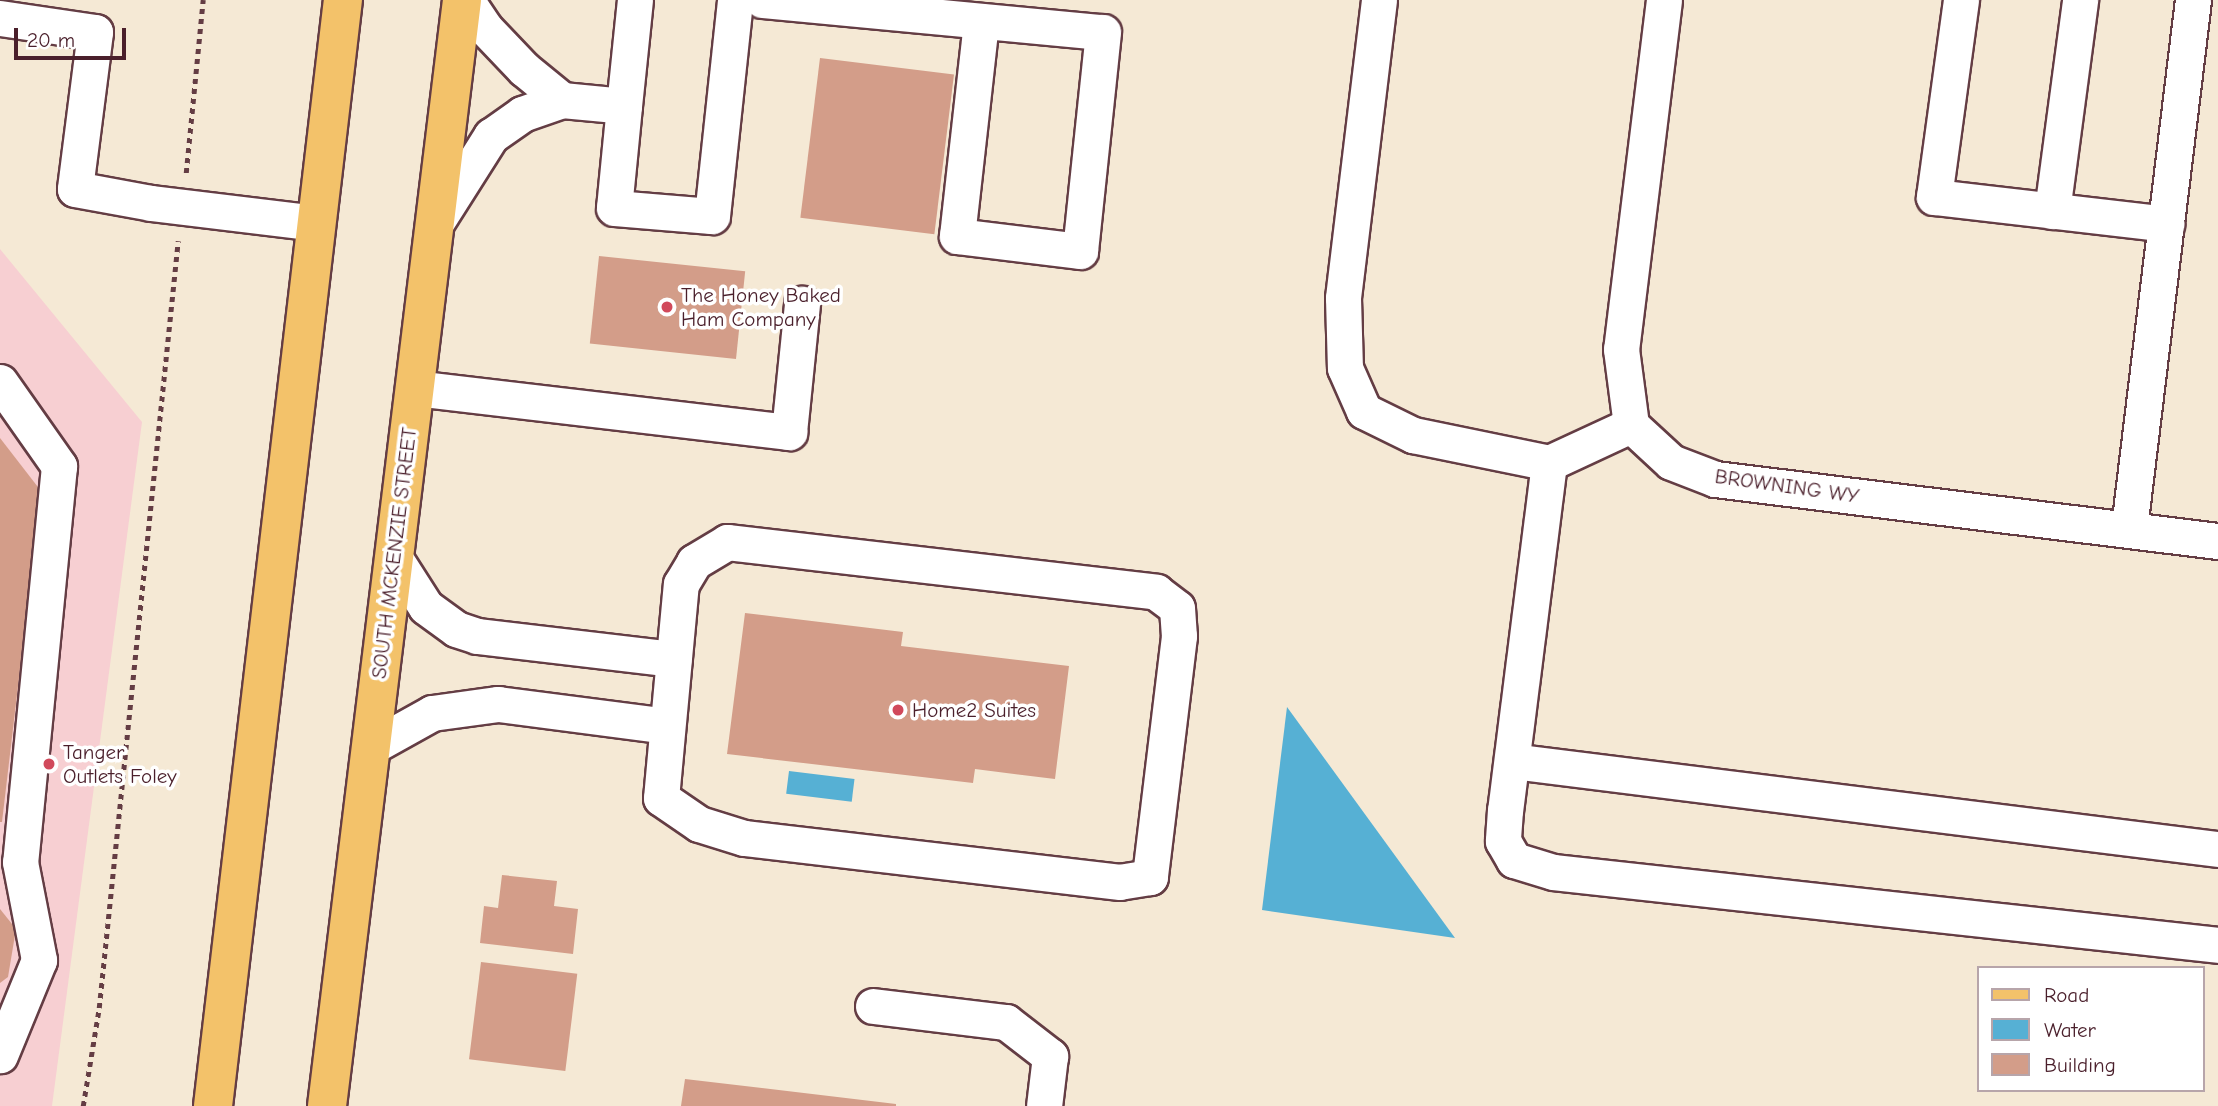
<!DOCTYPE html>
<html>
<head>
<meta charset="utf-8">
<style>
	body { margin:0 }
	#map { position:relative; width:2218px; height:1106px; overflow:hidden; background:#f5e9d5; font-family:"Comic Neue",sans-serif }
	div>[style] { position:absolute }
	.built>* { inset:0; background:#f7cfd2 }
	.water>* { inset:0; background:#56b0d4; transform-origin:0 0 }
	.building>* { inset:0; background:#d39d89; transform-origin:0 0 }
	.path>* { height:4.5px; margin-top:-2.25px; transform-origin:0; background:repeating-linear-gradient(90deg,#643d44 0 5px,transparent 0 10px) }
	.roads { filter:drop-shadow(2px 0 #643d44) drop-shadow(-2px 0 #643d44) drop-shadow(0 2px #643d44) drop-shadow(0 -2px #643d44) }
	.minor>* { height:35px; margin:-17.5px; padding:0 17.5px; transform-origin:17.5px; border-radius:17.5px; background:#fff }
	.major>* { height:38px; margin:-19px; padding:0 19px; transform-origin:19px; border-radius:19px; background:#f3c26a }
	.dots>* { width:19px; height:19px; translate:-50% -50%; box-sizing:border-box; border:4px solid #fff; border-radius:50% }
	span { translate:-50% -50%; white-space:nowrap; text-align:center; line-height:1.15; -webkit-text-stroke:7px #fff; paint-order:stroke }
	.poi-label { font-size:21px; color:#4a1f2b }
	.left { translate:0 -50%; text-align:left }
	.street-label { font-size:21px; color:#4a1f2b }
	.legend { position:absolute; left:1977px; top:966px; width:228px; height:126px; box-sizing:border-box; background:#fff; border:2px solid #b7a5aa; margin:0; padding:9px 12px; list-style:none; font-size:21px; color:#4a1f2b }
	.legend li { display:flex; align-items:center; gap:14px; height:35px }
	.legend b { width:35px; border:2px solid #b7a5aa }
	.scale { position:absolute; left:14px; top:28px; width:112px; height:32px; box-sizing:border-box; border:4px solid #4a1f2b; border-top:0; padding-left:9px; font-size:21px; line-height:24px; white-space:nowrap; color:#4a1f2b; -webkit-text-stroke:5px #fff; paint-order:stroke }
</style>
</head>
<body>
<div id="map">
	<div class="built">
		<i style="clip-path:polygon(0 249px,142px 422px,52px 1106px,0 1106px)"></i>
	</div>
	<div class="water">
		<i style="clip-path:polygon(1287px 707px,1455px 938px,1262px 910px)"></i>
		<i style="left:789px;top:771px;width:66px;height:23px;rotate:7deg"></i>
	</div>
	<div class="building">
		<i style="left:820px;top:58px;width:135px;height:161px;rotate:7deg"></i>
		<i style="left:599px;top:256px;width:147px;height:88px;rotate:6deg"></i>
		<i style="clip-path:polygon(0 438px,41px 491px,2px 822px,0 822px)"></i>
		<i style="clip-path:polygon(745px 613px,903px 632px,901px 646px,1069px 666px,1055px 779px,975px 769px,973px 783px,727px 754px)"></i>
		<i style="clip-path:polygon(502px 875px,557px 881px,554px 906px,578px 909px,573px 954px,480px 943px,484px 906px,498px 908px)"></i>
		<i style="clip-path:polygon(0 909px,16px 929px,8px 977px,0 983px)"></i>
		<i style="left:481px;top:962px;width:97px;height:98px;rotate:7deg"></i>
		<i style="clip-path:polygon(685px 1079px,896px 1104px,896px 1106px,681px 1106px)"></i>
	</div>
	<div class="path">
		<i style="left:186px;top:173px;width:174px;rotate:-84.4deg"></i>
		<i style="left:83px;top:1106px;width:99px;rotate:-80.7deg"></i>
		<i style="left:99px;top:1008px;width:771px;rotate:-84.12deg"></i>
	</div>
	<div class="roads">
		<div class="minor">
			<i style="left:762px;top:0;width:342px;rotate:5.4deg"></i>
			<i style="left:1103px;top:32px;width:220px;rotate:96deg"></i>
			<i style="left:1080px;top:251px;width:124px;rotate:-173deg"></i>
			<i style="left:957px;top:236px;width:216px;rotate:-83.6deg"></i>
			<i style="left:1379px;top:0;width:300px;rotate:96.9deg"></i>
			<i style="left:1343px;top:298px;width:70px;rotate:88.4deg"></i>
			<i style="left:1345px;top:368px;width:47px;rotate:66.2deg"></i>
			<i style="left:1364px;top:411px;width:55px;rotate:26.1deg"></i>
			<i style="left:1413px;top:435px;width:139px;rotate:11.6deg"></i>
			<i style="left:1664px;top:0;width:352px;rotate:97deg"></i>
			<i style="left:1621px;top:349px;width:77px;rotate:82.5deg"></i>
			<i style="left:1631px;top:425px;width:54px;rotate:42.8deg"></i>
			<i style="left:1671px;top:462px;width:47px;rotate:21.1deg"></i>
			<i style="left:1715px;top:479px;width:507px;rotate:7.03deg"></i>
			<i style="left:1961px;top:0;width:199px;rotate:97.8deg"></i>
			<i style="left:1934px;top:197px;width:234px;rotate:6.6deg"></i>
			<i style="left:0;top:18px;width:96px;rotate:8.4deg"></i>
			<i style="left:95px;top:32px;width:158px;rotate:97.3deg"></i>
			<i style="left:75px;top:189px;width:77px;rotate:10.4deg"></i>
			<i style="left:151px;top:203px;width:167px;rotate:6.9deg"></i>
			<i style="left:562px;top:100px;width:62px;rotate:5.5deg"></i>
			<i style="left:624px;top:106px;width:107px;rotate:-84.1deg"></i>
			<i style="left:624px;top:106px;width:102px;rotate:95.6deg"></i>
			<i style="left:614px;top:208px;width:98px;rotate:4.7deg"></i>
			<i style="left:712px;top:216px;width:217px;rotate:-83.9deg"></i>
			<i style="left:2052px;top:211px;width:213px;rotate:-82.4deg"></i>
			<i style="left:434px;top:226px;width:107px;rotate:-57.7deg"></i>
			<i style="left:491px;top:136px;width:38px;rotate:-35deg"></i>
			<i style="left:522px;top:114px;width:42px;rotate:-19.3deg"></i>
			<i style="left:562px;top:100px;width:49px;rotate:-140.8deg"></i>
			<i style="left:524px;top:69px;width:57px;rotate:-133.6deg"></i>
			<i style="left:485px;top:28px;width:34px;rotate:-124deg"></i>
			<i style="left:0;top:382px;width:103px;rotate:54.9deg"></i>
			<i style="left:59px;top:466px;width:398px;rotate:95.6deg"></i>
			<i style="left:20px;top:862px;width:100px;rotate:79deg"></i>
			<i style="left:39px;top:960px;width:103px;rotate:112.3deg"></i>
			<i style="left:414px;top:388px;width:378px;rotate:6.7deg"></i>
			<i style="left:789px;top:432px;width:129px;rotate:-84.2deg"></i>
			<i style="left:1631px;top:425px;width:90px;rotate:155.1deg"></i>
			<i style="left:1549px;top:463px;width:350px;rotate:97.2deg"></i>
			<i style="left:1505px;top:810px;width:31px;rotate:94deg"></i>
			<i style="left:1503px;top:841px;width:22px;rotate:60deg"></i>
			<i style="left:1514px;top:860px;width:41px;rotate:17.1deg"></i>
			<i style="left:1553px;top:872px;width:669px;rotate:6.26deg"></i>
			<i style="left:2129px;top:528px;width:532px;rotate:-83.09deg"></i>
			<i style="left:727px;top:542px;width:432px;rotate:6.6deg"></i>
			<i style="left:1156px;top:592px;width:26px;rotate:37deg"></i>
			<i style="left:1177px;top:608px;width:28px;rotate:86deg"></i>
			<i style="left:1179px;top:636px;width:243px;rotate:96.9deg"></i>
			<i style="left:1150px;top:877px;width:30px;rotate:171deg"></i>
			<i style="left:1120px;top:882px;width:379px;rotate:-173.3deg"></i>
			<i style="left:744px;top:838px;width:47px;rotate:-162.7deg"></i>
			<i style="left:699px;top:824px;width:46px;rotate:-145.6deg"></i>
			<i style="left:661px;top:798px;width:215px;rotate:-84.7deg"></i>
			<i style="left:681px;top:584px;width:26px;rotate:-59deg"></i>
			<i style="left:694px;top:562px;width:39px;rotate:-31deg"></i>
			<i style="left:394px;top:557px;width:59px;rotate:57.4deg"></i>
			<i style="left:426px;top:607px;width:37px;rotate:36deg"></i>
			<i style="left:456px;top:629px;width:22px;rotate:18deg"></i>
			<i style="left:477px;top:636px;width:198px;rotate:6.7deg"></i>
			<i style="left:371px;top:747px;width:70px;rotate:-29.1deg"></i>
			<i style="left:432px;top:713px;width:67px;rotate:-7.8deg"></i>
			<i style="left:498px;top:704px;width:170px;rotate:7.4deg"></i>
			<i style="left:1512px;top:761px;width:711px;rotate:7.11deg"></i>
			<i style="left:873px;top:1006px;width:134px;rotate:6.9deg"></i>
			<i style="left:1006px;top:1022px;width:56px;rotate:37.7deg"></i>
			<i style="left:1050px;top:1056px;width:50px;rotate:96.8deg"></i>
		</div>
		<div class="major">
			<i style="left:213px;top:1106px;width:1114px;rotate:-83.3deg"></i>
			<i style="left:327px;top:1106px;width:1114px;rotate:-83.04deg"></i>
		</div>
	</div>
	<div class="dots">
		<i style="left:667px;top:307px;background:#d1495b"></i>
		<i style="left:898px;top:710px;background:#d1495b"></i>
		<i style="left:49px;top:764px;background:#d1495b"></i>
	</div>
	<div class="poi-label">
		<span class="left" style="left:681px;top:307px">The Honey Baked<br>Ham Company</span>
		<span class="left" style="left:912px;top:710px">Home2 Suites</span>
		<span class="left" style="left:63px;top:764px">Tanger<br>Outlets Foley</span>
	</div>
	<div class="street-label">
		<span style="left:1787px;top:486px;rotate:8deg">BROWNING WY</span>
		<span style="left:394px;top:553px;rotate:-83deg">SOUTH MCKENZIE STREET</span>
	</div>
	<ul class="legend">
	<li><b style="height:9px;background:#f3c26a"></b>Road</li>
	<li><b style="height:19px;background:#56b0d4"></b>Water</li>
	<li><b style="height:19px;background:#d39d89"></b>Building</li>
	</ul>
	<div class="scale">20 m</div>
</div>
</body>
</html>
